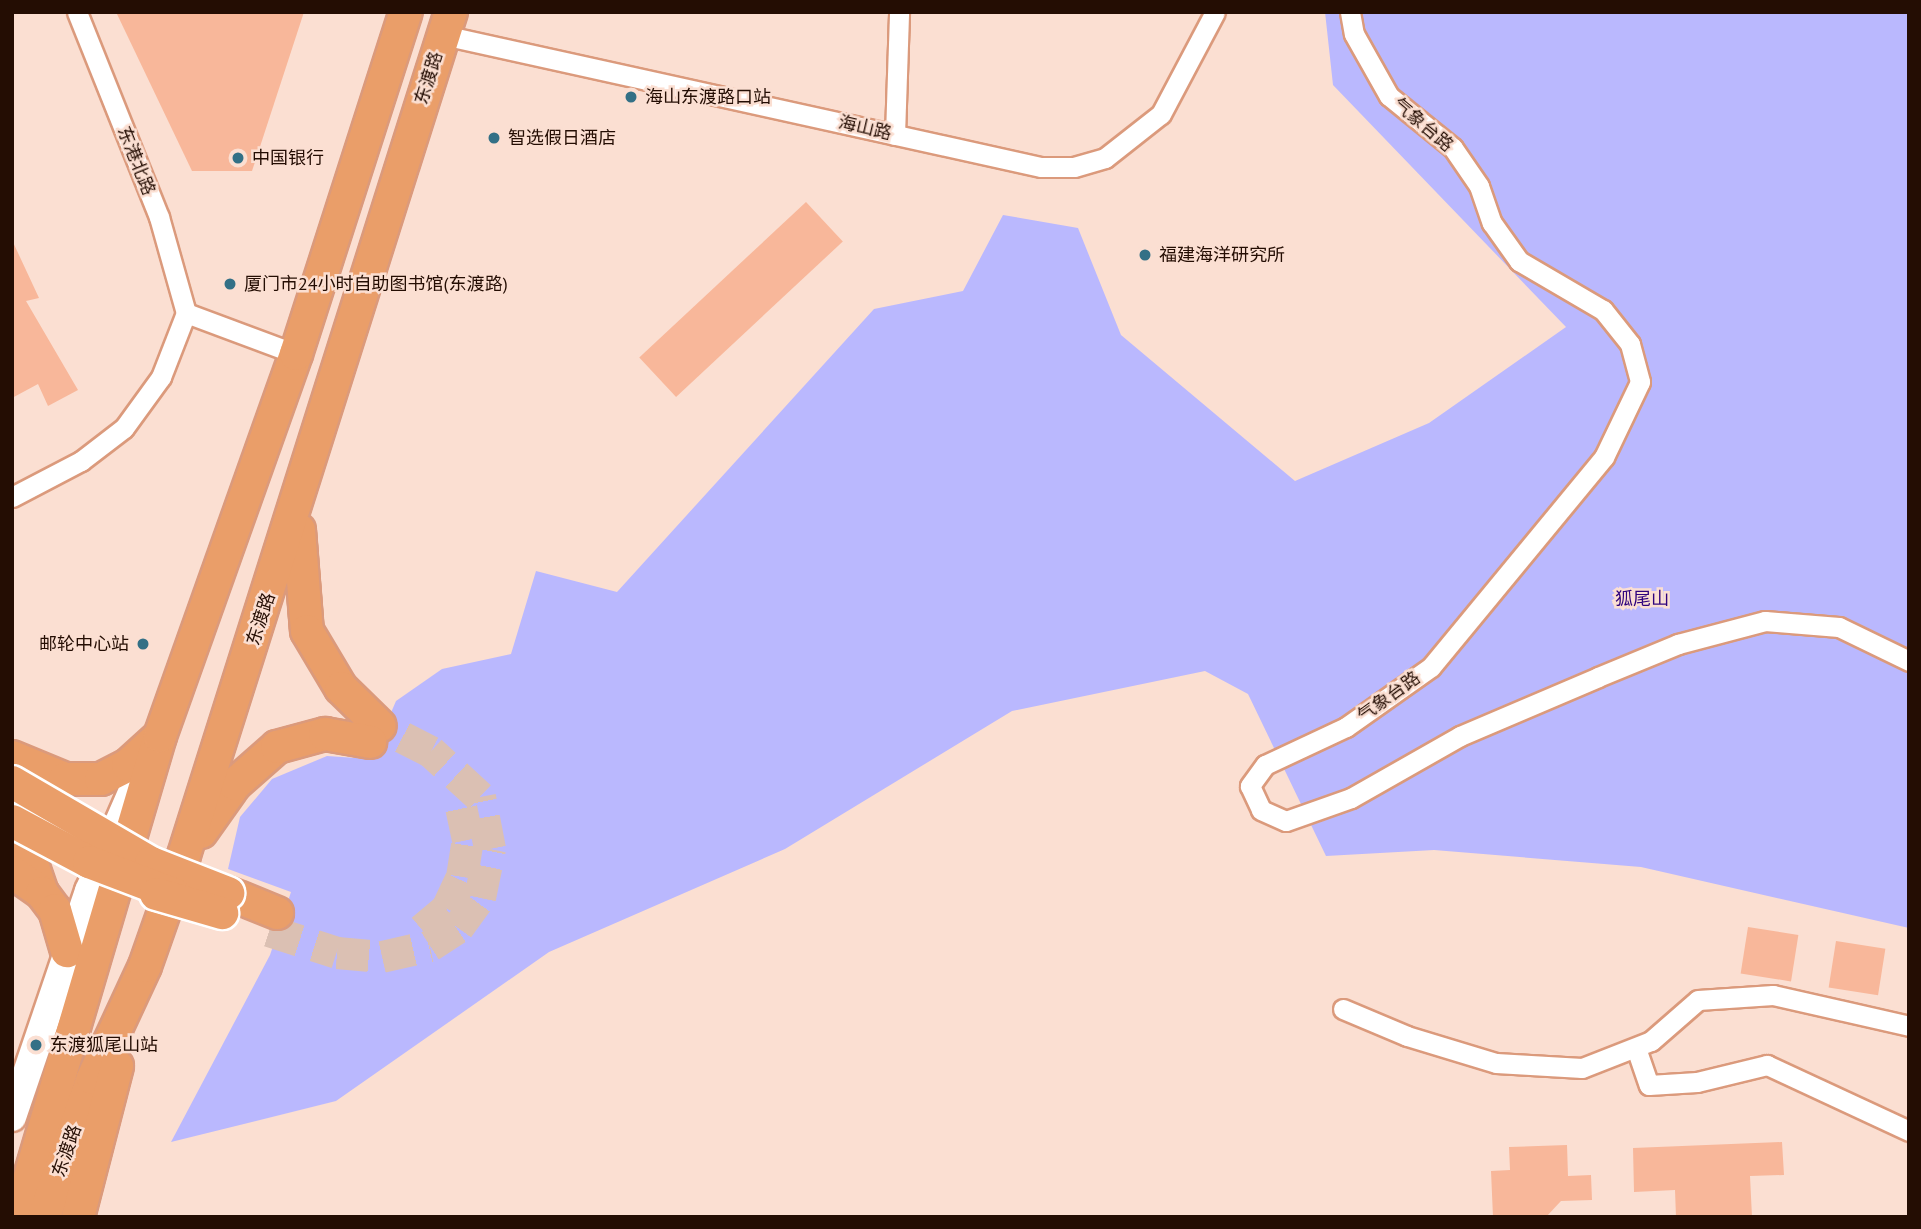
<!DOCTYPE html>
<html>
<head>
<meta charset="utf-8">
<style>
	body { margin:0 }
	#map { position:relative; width:1921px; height:1229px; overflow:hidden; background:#fbdfd2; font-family:"PT Sans","Noto Sans SC",sans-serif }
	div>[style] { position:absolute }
	.green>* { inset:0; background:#bab8fe }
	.building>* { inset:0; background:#f8b79a; transform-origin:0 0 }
	.primary-tunnel>* { height:32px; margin-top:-16px; transform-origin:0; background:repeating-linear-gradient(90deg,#dbc0b3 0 32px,transparent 0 48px) }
	.roads { filter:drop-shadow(2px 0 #db9a7c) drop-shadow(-2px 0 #db9a7c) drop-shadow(0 2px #db9a7c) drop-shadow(0 -2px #db9a7c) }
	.minor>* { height:19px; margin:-9.5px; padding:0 9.5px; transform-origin:9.5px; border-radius:9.5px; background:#fff }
	.secondary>* { height:28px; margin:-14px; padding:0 14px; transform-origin:14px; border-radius:14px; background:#fff }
	.primary>* { height:32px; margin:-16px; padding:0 16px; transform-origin:16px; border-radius:16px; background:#ea9e69 }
	.bridges { filter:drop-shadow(2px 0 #fff) drop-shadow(-2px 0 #fff) drop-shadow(0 2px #fff) drop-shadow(0 -2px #fff) }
	.primary-bridge>* { height:32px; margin:-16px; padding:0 16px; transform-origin:16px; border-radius:16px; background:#ea9e69 }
	.dots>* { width:19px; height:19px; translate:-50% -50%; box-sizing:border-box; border:4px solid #fbdfd2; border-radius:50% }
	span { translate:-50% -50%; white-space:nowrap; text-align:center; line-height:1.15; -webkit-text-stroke:5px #fbdfd2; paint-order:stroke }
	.street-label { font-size:18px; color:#240d03 }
	.poi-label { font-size:18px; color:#240d03 }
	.left { translate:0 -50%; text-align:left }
	.right { translate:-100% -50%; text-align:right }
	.park-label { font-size:18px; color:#2e027d }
	.frame { position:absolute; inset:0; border:14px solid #240d03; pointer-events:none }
</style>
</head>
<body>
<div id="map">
	<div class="green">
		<i style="clip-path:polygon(1325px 12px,1909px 12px,1909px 928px,1641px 867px,1434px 850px,1326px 856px,1248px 694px,1205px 671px,1012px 711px,785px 849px,549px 952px,336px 1101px,171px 1142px,270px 955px,291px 892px,228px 869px,240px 817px,272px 779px,327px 756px,371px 759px,396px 701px,442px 669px,511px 654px,536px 571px,617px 592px,874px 309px,963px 291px,1003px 215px,1078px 228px,1121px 335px,1295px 481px,1429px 423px,1566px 327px,1333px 85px)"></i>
	</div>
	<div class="building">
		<i style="clip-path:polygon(116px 12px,304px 12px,252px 171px,192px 171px)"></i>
		<i style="left:806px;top:202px;width:54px;height:228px;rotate:47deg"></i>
		<i style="clip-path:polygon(12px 240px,39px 298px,26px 301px,78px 390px,48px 406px,38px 384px,12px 398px)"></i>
		<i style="left:1748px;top:927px;width:51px;height:47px;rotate:9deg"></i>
		<i style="left:1836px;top:941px;width:50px;height:47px;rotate:9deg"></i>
		<i style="clip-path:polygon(1782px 1142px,1784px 1175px,1750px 1176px,1752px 1217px,1676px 1217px,1675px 1190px,1634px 1192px,1633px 1148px)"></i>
		<i style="clip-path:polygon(1567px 1145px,1568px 1176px,1591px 1175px,1592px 1200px,1561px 1201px,1546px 1217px,1493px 1217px,1491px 1171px,1510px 1170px,1509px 1147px)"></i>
	</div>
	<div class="primary-tunnel">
		<i style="left:422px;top:930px;width:33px;rotate:-40deg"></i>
		<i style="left:447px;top:909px;width:35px;rotate:-65deg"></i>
		<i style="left:462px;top:877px;width:37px;rotate:-81deg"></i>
		<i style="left:468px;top:840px;width:35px;rotate:-102deg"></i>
		<i style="left:269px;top:931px;width:71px;rotate:17.9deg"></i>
		<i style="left:337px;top:953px;width:45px;rotate:5.1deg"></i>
		<i style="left:382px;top:957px;width:49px;rotate:-12.9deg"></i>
		<i style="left:430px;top:946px;width:33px;rotate:-33deg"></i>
		<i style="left:458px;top:928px;width:37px;rotate:-54deg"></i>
		<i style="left:480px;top:898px;width:50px;rotate:-78.5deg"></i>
		<i style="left:490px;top:849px;width:53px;rotate:-100.9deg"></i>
		<i style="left:480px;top:797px;width:67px;rotate:-137.4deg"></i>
		<i style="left:431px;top:752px;width:57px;rotate:-153deg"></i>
	</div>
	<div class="roads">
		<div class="minor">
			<i style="left:77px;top:12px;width:221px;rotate:68.2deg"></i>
			<i style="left:159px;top:217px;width:100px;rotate:74.3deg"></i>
			<i style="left:186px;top:313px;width:117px;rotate:20.4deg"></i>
			<i style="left:1350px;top:12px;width:22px;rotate:80deg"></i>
			<i style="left:1354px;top:34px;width:71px;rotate:60.6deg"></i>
			<i style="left:1389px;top:96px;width:82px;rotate:39.1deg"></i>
			<i style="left:1453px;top:148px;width:46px;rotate:55.6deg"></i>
			<i style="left:1479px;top:186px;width:39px;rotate:71deg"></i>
			<i style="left:1492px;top:223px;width:47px;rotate:54.6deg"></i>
			<i style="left:1519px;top:261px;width:97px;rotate:30.3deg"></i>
			<i style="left:1603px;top:310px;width:43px;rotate:51.5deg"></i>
			<i style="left:1630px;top:344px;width:39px;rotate:75deg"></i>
			<i style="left:1640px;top:382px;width:83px;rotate:115.6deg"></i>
			<i style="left:1604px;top:457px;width:272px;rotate:129.5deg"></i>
			<i style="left:1431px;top:667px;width:104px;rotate:144.8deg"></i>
			<i style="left:1346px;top:727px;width:89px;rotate:154.9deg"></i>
			<i style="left:1265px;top:765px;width:26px;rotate:126deg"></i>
			<i style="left:1250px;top:786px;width:26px;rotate:65deg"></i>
			<i style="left:1261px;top:810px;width:27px;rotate:24deg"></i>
			<i style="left:1286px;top:821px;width:69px;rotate:-19.5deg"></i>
			<i style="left:1351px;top:798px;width:125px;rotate:-29.6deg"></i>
			<i style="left:1460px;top:736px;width:150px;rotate:-23.1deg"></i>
			<i style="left:1598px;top:677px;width:87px;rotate:-22.4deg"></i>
			<i style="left:1678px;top:644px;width:90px;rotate:-14.8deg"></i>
			<i style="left:1765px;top:621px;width:74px;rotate:4.6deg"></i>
			<i style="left:1839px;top:627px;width:78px;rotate:25.9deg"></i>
			<i style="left:443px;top:35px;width:612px;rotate:12.45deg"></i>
			<i style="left:1041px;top:167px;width:33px"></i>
			<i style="left:1074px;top:167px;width:32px;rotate:-16deg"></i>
			<i style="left:1105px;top:158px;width:71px;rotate:-38.2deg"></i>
			<i style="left:1161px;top:114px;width:115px;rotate:-62.1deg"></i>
			<i style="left:895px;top:135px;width:123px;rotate:-88.1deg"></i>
			<i style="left:12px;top:497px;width:78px;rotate:-27.6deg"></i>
			<i style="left:81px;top:461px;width:54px;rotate:-37.5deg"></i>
			<i style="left:124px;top:428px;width:63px;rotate:-54deg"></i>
			<i style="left:161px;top:377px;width:69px;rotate:-68.7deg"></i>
			<i style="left:1343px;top:1009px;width:69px;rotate:22.9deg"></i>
			<i style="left:1407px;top:1036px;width:93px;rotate:16.9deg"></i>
			<i style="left:1496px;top:1063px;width:86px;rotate:3.3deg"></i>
			<i style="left:1582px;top:1068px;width:74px;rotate:-21.4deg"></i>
			<i style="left:1651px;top:1041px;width:62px;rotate:-41.1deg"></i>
			<i style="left:1698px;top:1000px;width:75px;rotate:-3.8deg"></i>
			<i style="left:1773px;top:995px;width:139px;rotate:12.8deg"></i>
			<i style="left:1636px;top:1048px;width:39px;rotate:71deg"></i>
			<i style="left:1649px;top:1085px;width:48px;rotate:-3.6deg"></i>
			<i style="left:1697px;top:1082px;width:72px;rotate:-13.7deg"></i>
			<i style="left:1767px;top:1065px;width:157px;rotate:24.9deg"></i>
		</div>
		<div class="secondary">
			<i style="left:12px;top:1117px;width:239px;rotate:-71.2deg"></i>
			<i style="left:89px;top:891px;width:122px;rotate:-66.4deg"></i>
		</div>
		<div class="primary">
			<i style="left:299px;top:530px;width:101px;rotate:85.5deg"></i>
			<i style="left:307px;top:631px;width:66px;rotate:59.2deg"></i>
			<i style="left:341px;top:688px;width:54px;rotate:44.3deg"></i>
			<i style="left:12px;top:757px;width:57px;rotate:22.5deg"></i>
			<i style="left:65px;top:779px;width:36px"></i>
			<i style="left:101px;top:779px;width:30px;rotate:-27deg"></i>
			<i style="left:128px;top:765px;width:42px;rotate:-42.1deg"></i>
			<i style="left:201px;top:832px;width:59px;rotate:-54.7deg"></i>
			<i style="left:235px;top:784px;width:56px;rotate:-41.4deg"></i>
			<i style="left:277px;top:747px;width:50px;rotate:-15.2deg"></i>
			<i style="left:325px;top:734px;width:46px;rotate:10.1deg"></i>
			<i style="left:12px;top:833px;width:28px;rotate:52deg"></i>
			<i style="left:29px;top:855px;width:40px;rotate:71.1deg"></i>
			<i style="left:12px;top:872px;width:37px;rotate:35deg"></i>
			<i style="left:42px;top:893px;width:21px;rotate:53deg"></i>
			<i style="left:55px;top:910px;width:43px;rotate:73.7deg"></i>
			<i style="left:228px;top:893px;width:53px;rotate:22.2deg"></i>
			<i style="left:18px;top:1217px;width:502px;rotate:-73.55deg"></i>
			<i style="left:160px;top:736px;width:405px;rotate:-70.4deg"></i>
			<i style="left:296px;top:354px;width:359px;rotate:-72.2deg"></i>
			<i style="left:44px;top:1217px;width:147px;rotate:-70.6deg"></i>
			<i style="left:93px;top:1078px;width:123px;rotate:-65.1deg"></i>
			<i style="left:145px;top:966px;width:118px;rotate:-70.6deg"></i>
			<i style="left:184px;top:855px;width:884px;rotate:-72.43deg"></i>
			<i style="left:78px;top:1217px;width:156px;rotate:-75.5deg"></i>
		</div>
	</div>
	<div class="bridges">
		<div class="primary-bridge">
			<i style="left:12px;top:782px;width:161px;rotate:30.2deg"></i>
			<i style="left:151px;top:863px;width:83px;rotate:21.3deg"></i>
			<i style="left:12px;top:821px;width:87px;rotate:28deg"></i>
			<i style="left:89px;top:862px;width:93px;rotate:20.8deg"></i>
			<i style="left:156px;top:894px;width:69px;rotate:16.1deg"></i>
		</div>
	</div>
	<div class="dots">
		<i style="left:631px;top:97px;background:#337086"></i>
		<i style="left:494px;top:138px;background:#337086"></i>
		<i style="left:238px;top:158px;background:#337086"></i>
		<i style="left:1145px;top:255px;background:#337086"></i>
		<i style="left:230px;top:284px;background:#337086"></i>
		<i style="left:143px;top:644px;background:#337086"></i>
		<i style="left:36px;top:1045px;background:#337086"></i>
	</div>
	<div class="street-label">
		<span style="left:429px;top:78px;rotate:-73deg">东渡路</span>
		<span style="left:1423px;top:125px;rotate:40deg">气象台路</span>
		<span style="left:865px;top:128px;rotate:13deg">海山路</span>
		<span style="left:136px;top:161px;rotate:68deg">东港北路</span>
		<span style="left:261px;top:619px;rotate:-72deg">东渡路</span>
		<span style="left:1389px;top:697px;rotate:-36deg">气象台路</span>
		<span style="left:67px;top:1151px;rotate:-71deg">东渡路</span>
	</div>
	<div class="poi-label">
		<span class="left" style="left:645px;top:97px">海山东渡路口站</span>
		<span class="left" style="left:508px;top:138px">智选假日酒店</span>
		<span class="left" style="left:252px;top:158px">中国银行</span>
		<span class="left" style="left:1159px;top:255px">福建海洋研究所</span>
		<span class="left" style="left:244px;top:284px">厦门市24小时自助图书馆(东渡路)</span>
		<span class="right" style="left:129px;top:644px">邮轮中心站</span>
		<span class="left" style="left:50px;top:1045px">东渡狐尾山站</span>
	</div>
	<div class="park-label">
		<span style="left:1642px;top:599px">狐尾山</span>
	</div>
	<div class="frame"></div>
</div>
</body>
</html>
